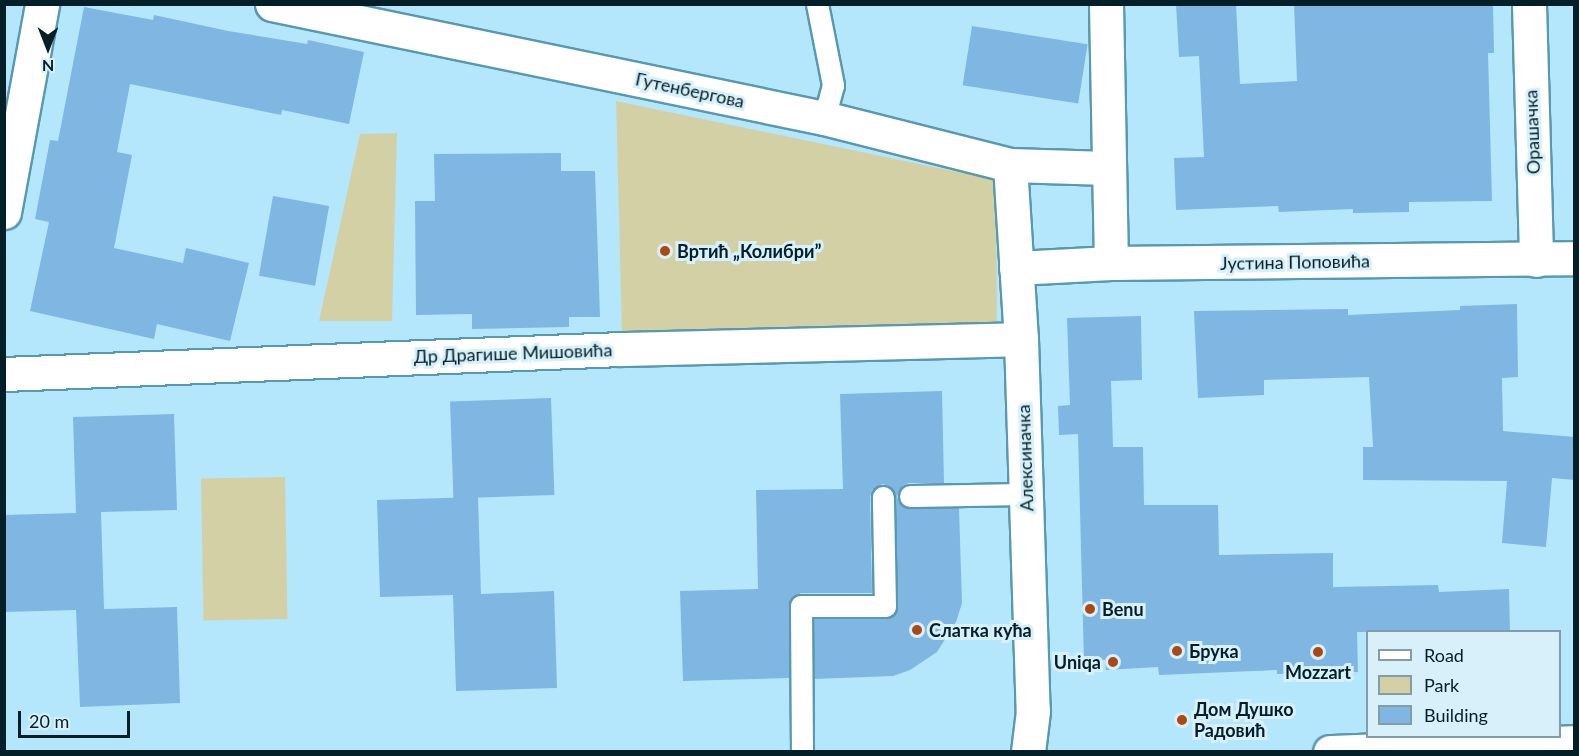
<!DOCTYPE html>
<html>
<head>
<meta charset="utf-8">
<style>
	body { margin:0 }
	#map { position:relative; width:1579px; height:756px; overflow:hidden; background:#b4e7fc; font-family:Lato,sans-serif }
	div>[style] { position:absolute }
	.green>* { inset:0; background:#d4d0a5; transform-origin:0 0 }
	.building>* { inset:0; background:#80b6e2; transform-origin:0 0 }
	.roads { filter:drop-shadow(2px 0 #5999b0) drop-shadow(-2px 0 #5999b0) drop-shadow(0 2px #5999b0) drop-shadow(0 -2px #5999b0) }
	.lane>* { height:21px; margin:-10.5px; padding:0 10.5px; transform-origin:10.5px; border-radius:10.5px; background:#fff }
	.street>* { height:33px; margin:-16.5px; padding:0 16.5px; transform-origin:16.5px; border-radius:16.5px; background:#fff }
	.secondary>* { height:33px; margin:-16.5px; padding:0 16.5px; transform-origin:16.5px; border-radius:16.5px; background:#fff }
	.dots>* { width:16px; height:16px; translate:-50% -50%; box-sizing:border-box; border:3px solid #d7f0fa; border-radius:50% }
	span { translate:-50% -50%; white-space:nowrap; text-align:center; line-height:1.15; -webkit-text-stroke:6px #d7f0fa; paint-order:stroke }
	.street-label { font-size:18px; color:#041f28 }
	.poi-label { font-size:18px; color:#041f28; font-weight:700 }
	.left { translate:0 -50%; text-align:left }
	.right { translate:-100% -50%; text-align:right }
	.frame { position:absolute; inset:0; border:6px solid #041f28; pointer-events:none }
	.legend { position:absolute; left:1366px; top:630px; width:195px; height:108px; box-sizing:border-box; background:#d7f0fa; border:2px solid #839ca6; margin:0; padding:8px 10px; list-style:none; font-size:18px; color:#041f28 }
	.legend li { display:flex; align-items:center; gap:12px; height:30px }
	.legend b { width:30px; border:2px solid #839ca6 }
	.north { position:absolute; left:18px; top:18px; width:60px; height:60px; -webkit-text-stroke:4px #d7f0fa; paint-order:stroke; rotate:180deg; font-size:16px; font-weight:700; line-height:24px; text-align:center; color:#041f28 }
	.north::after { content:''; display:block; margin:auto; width:21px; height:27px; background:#041f28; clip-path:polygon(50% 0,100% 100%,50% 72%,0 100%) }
	.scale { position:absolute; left:18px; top:711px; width:112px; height:27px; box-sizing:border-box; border:3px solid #041f28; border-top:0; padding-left:8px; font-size:18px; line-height:21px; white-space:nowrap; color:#041f28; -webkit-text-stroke:4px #d7f0fa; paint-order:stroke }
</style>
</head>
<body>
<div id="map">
	<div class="green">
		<i style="clip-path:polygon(616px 101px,996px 180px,997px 325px,622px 334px)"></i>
		<i style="clip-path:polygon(397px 133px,392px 321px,319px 321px,360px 134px)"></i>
		<i style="left:285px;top:477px;width:142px;height:84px;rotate:89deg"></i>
	</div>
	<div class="building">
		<i style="clip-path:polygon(1176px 4px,1236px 4px,1240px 84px,1297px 81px,1294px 4px,1493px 4px,1494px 53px,1488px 53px,1492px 201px,1409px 202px,1409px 212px,1353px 213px,1353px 209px,1279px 212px,1278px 206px,1176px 210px,1174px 158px,1204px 157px,1199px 56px,1179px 57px)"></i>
		<i style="clip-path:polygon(84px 7px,153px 20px,154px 15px,228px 31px,307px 44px,308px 40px,364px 52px,349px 124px,282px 110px,281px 115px,130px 84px,117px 152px,132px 155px,114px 248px,183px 263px,186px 248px,249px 263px,230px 341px,157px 324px,154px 339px,30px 311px,49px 222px,35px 219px,50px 140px,58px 141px)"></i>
		<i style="left:972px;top:26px;width:117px;height:60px;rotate:9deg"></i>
		<i style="clip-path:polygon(561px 153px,561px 171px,595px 171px,600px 317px,569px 317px,569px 327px,472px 329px,472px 314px,416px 315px,415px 201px,435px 201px,434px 154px)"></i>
		<i style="left:273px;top:196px;width:57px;height:81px;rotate:10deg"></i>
		<i style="clip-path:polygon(1517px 304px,1518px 377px,1502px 378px,1503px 431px,1575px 437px,1575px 480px,1552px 478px,1546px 547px,1502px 543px,1507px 481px,1363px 480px,1363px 447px,1373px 447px,1369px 377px,1264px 380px,1264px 395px,1198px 398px,1194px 311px,1348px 309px,1348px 315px,1460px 310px,1460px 306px)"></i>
		<i style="clip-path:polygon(1141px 316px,1142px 380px,1111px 381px,1113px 447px,1143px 447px,1144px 505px,1218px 505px,1219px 555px,1333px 553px,1333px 587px,1438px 585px,1439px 592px,1509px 589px,1510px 632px,1357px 632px,1358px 672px,1277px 674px,1277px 670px,1159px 675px,1158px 667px,1106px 670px,1105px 660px,1084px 662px,1078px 434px,1059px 435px,1058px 406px,1070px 405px,1067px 318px)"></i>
		<i style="clip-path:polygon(942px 391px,944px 483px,909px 483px,903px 485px,897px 496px,899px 503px,910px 509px,959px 508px,962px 603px,956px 622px,937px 652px,910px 670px,893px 676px,814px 679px,814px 619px,885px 619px,896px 612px,896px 497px,890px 486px,882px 484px,872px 490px,870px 497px,872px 593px,801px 593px,790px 599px,789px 678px,683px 681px,680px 591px,758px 589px,756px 490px,843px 489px,840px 394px)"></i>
		<i style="left:551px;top:398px;width:97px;height:101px;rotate:88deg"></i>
		<i style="clip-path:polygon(174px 414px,177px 510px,101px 512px,104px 609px,177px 607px,180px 703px,80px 707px,76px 610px,4px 612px,4px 515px,76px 513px,73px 417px)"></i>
		<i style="clip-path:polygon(478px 497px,481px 594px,554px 591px,557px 688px,456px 691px,453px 595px,380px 597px,377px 500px)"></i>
	</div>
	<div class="roads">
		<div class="lane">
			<i style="left:817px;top:4px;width:83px;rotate:78.8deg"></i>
			<i style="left:833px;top:85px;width:34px;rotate:105deg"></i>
			<i style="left:910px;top:496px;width:116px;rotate:-1deg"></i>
			<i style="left:802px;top:752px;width:146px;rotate:-90.4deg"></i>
			<i style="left:801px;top:606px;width:84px"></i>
			<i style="left:885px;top:606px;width:109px;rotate:-91.1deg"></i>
		</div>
		<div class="street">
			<i style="left:272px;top:4px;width:564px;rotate:11.67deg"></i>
			<i style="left:824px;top:118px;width:192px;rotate:14.2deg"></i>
			<i style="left:1010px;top:165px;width:98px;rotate:1.8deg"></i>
			<i style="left:1106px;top:4px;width:259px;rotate:88.9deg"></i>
			<i style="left:1529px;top:4px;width:256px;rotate:88.4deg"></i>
			<i style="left:1010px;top:165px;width:174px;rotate:86.4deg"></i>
			<i style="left:1021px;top:339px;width:372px;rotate:88.2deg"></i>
			<i style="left:1033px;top:711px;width:41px;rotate:97deg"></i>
			<i style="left:4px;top:212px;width:211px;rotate:-79.6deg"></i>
			<i style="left:1016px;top:268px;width:95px;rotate:-3deg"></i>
			<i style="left:1111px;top:263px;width:463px;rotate:-0.6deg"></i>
			<i style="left:4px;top:374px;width:618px;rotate:-2.32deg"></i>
			<i style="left:621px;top:349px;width:400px;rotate:-1.4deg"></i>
		</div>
		<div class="secondary">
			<i style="left:1330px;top:752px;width:244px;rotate:-2.3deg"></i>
		</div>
	</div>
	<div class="dots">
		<i style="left:665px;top:251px;background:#ac4912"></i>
		<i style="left:1090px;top:609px;background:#ac4912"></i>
		<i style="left:917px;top:630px;background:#ac4912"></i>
		<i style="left:1177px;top:651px;background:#ac4912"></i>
		<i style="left:1318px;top:652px;background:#ac4912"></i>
		<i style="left:1113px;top:662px;background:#ac4912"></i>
		<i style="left:1182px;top:720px;background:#ac4912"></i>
	</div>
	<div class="street-label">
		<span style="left:690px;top:90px;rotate:12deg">Гутенбергова</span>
		<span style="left:1532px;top:132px;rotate:-92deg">Орашачка</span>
		<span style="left:1295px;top:262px;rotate:-1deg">Јустина Поповића</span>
		<span style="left:513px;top:353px;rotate:-2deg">Др Драгише Мишовића</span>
		<span style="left:1025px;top:458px;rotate:-92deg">Алексиначка</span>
	</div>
	<div class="poi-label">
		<span class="left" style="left:677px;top:251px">Вртић „Колибри”</span>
		<span class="left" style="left:1102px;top:609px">Benu</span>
		<span class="left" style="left:929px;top:630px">Слатка кућа</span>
		<span class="left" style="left:1189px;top:651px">Брука</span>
		<span class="right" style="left:1101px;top:662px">Uniqa</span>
		<span style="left:1318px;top:672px">Mozzart</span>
		<span class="left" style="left:1194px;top:720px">Дом Душко<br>Радовић</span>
	</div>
	<div class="frame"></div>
	<ul class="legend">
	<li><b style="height:8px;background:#fff"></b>Road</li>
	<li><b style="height:16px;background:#d4d0a5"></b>Park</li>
	<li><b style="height:16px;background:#80b6e2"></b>Building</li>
	</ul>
	<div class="north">N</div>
	<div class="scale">20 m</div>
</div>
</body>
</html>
